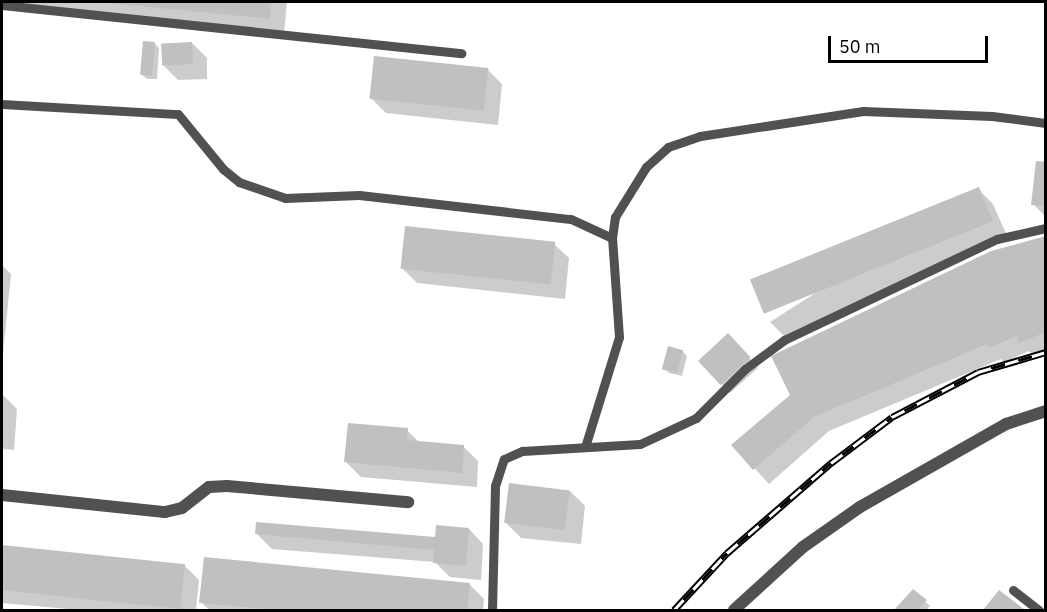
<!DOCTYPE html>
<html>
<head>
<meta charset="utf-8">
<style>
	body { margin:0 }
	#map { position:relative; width:1047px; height:612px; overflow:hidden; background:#fff; font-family:"IBM Plex Sans",sans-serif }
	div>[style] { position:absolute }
	.shadow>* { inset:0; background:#0003 }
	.building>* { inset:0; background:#c0c0c0; transform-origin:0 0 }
	.lane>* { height:9px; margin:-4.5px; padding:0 4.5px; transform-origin:4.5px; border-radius:4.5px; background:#515151 }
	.street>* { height:12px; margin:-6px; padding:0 6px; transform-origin:6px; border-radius:6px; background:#515151 }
	.rail>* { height:7px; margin-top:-3.5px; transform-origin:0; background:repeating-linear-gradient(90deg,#fff 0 14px,#000 0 28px); box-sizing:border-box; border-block:2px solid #000 }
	span { translate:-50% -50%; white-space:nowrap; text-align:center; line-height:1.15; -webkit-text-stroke:4.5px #fff; paint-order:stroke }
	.frame { position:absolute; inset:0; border:3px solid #000; pointer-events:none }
	.scale { position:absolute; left:828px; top:36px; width:160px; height:27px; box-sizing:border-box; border:3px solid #000; border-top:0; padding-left:8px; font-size:18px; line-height:21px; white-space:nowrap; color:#000; -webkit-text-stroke:4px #fff; paint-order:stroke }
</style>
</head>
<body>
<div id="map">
	<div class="shadow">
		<i style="clip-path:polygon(2px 2px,287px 2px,284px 33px)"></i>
		<i style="clip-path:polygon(154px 43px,159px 48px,157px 79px,147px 79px,142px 75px)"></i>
		<i style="clip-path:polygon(192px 43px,207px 58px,207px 79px,178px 80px,163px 65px)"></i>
		<i style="clip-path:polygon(487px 69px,502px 84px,498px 125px,386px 113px,372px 99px)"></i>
		<i style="clip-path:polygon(1046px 163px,1046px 217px,1033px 204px)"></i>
		<i style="clip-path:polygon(978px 189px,993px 204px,1007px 236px,785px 337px,770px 322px)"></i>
		<i style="clip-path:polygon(1046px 238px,1046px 353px,1035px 357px,1029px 351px,1004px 362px,1001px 359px,829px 431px,769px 484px,733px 445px)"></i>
		<i style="clip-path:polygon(554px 244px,569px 258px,565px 299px,417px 283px,402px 268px)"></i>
		<i style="clip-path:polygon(2px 265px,11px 274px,3px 354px,2px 354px)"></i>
		<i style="clip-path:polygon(737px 344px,758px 368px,730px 393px,699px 360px)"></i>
		<i style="clip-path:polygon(682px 351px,687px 356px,682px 376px,669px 373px,664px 368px)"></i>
		<i style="clip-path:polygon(2px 394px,17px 409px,14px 450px,2px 449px)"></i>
		<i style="clip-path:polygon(407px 430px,420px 443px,464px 447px,478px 461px,477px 487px,361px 477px,346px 462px)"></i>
		<i style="clip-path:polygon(570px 491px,585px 506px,581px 544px,521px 538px,506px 523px)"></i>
		<i style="clip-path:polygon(469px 529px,483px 544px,481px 580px,450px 577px,435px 562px,272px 549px,257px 534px,437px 539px)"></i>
		<i style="clip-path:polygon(2px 547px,184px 565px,199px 580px,196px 610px,79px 610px,2px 603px)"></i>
		<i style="clip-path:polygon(469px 584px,484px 599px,483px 610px,209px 610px,201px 602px)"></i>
		<i style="clip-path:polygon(913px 591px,930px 606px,926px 610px,896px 610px)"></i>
		<i style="clip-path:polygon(999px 593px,1022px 610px,985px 610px)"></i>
	</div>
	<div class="building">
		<i style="clip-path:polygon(98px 2px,271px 2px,270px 19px)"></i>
		<i style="left:143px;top:41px;width:12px;height:34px;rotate:5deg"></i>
		<i style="left:192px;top:42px;width:22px;height:31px;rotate:87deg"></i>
		<i style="left:374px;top:56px;width:115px;height:43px;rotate:6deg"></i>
		<i style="clip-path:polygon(1036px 161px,1046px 162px,1046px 206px,1031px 205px)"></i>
		<i style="left:979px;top:187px;width:37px;height:247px;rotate:68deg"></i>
		<i style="left:405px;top:226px;width:151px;height:43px;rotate:6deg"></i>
		<i style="clip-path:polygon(1046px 236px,1046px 332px,1019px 343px,1017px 336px,988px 348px,987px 344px,814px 417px,753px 470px,731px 445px,790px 395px,771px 356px,991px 251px)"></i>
		<i style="left:728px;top:333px;width:33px;height:41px;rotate:47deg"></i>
		<i style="left:668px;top:346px;width:16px;height:24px;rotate:15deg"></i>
		<i style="clip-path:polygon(348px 423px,408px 428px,407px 440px,464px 445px,462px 473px,344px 462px)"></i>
		<i style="left:509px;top:483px;width:61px;height:40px;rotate:7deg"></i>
		<i style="clip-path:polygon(256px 522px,435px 537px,436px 525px,469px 528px,466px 566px,433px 563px,434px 550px,255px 534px)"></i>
		<i style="left:2px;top:545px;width:184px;height:45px;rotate:6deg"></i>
		<i style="clip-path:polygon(204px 557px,470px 583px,467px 610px,279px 610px,199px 603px)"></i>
		<i style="clip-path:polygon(913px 589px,927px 600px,918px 610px,894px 610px)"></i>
		<i style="clip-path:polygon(999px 590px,1025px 610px,983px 610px)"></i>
	</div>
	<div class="lane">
		<i style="left:2px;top:5px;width:462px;rotate:6deg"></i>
		<i style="left:2px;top:104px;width:176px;rotate:3.3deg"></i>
		<i style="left:178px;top:114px;width:71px;rotate:50.7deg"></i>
		<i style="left:223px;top:169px;width:21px;rotate:39deg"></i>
		<i style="left:239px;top:182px;width:49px;rotate:19.2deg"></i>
		<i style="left:285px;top:198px;width:74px;rotate:-2.3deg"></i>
		<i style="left:359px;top:195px;width:213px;rotate:6.5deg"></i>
		<i style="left:571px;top:219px;width:45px;rotate:24.9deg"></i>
		<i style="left:585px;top:447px;width:115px;rotate:-72.8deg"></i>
		<i style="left:619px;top:337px;width:99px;rotate:-94deg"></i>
		<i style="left:612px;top:238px;width:21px;rotate:-82deg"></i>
		<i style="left:615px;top:217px;width:59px;rotate:-58.2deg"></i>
		<i style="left:646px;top:167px;width:30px;rotate:-42deg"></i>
		<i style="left:668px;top:147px;width:34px;rotate:-19deg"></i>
		<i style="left:700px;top:136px;width:165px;rotate:-8.7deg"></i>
		<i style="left:863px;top:111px;width:129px;rotate:2.2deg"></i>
		<i style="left:992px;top:116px;width:54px;rotate:7.4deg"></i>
		<i style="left:1013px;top:590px;width:33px;rotate:38deg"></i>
		<i style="left:492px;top:610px;width:124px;rotate:-88.6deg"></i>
		<i style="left:495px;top:486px;width:28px;rotate:-72deg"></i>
		<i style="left:504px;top:459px;width:20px;rotate:-24deg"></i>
		<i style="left:522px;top:451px;width:118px;rotate:-3.4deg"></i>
		<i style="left:640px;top:444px;width:62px;rotate:-24.9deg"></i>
		<i style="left:696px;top:418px;width:69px;rotate:-45deg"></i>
		<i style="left:745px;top:369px;width:49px;rotate:-36.6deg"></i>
		<i style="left:784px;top:340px;width:236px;rotate:-25.4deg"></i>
		<i style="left:997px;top:239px;width:50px;rotate:-12.7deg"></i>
	</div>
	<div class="street">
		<i style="left:2px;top:495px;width:164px;rotate:6deg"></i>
		<i style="left:165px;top:512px;width:17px;rotate:-13deg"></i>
		<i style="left:182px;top:508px;width:34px;rotate:-38deg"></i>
		<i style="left:209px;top:487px;width:18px;rotate:-3deg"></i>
		<i style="left:227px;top:486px;width:182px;rotate:5.1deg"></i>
		<i style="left:734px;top:610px;width:93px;rotate:-42.4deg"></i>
		<i style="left:803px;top:547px;width:70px;rotate:-35.1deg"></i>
		<i style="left:860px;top:507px;width:168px;rotate:-29.6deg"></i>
		<i style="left:1006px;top:424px;width:42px;rotate:-18deg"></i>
	</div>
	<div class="rail">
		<i style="left:674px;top:610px;width:78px;rotate:-47.1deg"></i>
		<i style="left:727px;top:553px;width:138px;rotate:-40.9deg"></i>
		<i style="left:831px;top:463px;width:76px;rotate:-37deg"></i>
		<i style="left:892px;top:417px;width:97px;rotate:-27.6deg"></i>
		<i style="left:978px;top:372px;width:71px;rotate:-16.4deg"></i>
	</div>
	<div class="frame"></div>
	<div class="scale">50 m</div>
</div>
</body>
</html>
